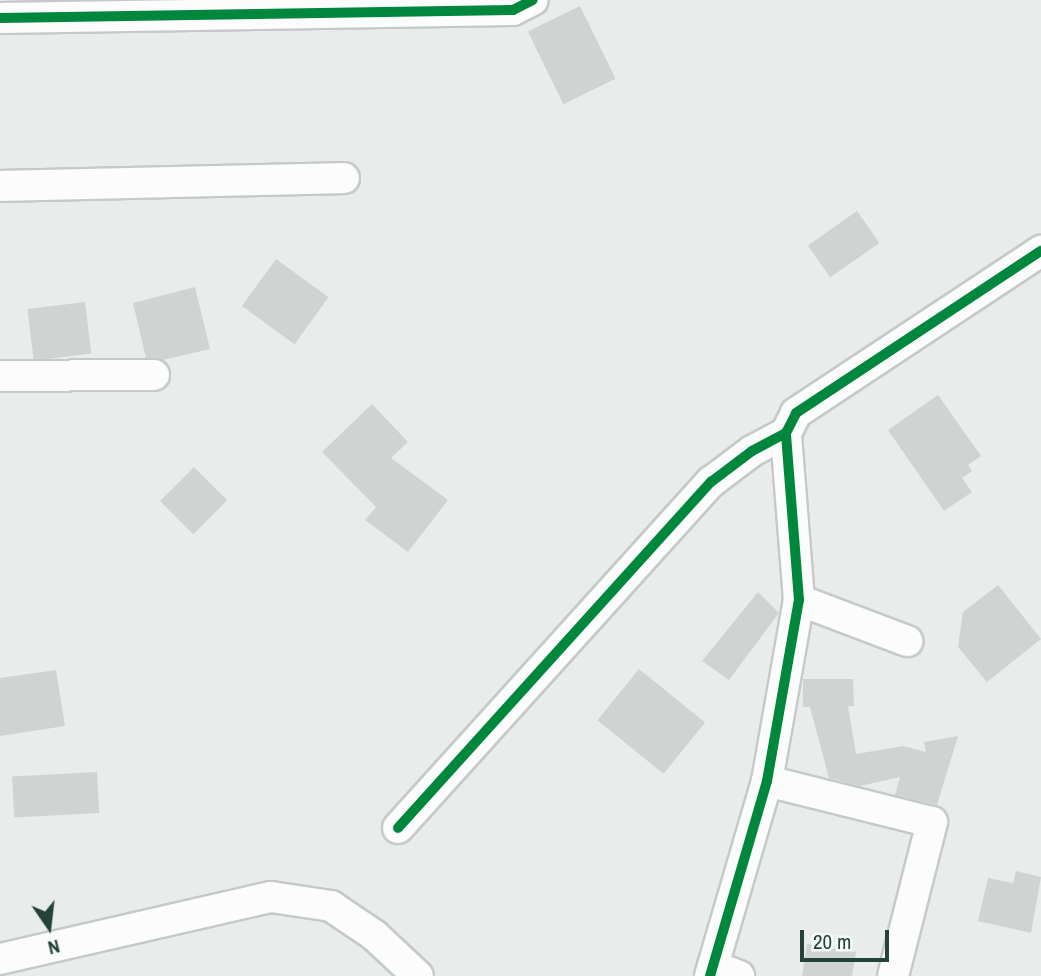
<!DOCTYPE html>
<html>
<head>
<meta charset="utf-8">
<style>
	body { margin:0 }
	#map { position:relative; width:1041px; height:976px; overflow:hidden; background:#e8edeb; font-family:"Archivo Narrow",sans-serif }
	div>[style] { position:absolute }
	.building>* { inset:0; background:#cfd4d2; transform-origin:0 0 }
	.roads { filter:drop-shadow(2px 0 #c5cac8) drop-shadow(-2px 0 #c5cac8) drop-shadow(0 2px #c5cac8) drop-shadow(0 -2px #c5cac8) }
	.minor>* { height:30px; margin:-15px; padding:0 15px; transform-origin:15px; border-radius:15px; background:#fcfcfc }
	.cycleway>* { height:10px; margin:-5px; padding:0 5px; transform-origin:5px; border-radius:5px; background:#00873e }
	span { translate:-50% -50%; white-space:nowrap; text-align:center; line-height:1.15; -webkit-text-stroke:5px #f7fbf9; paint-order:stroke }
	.north { position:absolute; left:14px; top:892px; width:70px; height:70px; -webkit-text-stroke:5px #f7fbf9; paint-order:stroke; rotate:166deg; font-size:19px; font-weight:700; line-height:28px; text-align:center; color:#24423a }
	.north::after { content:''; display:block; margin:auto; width:24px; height:32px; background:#24423a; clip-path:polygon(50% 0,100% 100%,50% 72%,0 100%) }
	.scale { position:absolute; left:800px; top:930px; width:89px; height:32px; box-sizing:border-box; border:4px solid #24423a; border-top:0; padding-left:9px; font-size:21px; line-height:24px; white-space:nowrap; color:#24423a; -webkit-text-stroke:5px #f7fbf9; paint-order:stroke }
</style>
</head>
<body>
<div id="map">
	<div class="building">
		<i style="left:580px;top:6px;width:81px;height:58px;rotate:64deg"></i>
		<i style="left:857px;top:211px;width:39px;height:60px;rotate:55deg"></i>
		<i style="left:276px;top:259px;width:65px;height:58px;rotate:36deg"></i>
		<i style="clip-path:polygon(195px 287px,210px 349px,163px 360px,146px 358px,133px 303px)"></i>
		<i style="left:85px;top:302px;width:52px;height:58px;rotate:83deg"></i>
		<i style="clip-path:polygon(938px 395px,981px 456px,968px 465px,972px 471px,962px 478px,972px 492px,944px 511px,888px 430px)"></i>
		<i style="clip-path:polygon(372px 404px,408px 442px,391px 458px,448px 500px,408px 552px,365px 520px,376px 507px,322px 452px)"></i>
		<i style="left:194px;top:467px;width:47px;height:48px;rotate:45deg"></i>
		<i style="clip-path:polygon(998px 585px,1041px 639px,987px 682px,958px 647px,963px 612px)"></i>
		<i style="clip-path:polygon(758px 592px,779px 613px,729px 680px,702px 661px)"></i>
		<i style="left:639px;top:669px;width:85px;height:66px;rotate:39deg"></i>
		<i style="clip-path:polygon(56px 670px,65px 726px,0 736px,0 678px)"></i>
		<i style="clip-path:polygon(803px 679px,853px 679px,854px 706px,848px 706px,856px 754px,903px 746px,926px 752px,924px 742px,958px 736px,937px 805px,895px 795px,900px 777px,860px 786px,829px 778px,810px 707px,803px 707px)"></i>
		<i style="left:97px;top:772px;width:41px;height:85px;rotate:87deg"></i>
		<i style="clip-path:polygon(1016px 871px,1041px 877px,1031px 933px,978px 921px,988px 878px,1013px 883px)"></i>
		<i style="clip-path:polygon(807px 944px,856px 952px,852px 976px,802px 976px)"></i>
	</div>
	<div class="roads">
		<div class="minor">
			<i style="left:0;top:18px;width:513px;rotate:-0.89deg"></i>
			<i style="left:513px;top:10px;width:22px;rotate:-27deg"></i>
			<i style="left:0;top:186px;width:344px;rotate:-1.3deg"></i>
			<i style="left:0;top:376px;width:154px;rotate:-0.4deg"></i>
			<i style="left:799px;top:600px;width:116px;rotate:20.8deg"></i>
			<i style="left:767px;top:781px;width:170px;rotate:14deg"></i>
			<i style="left:932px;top:822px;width:159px;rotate:104.2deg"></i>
			<i style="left:398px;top:828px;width:467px;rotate:-47.9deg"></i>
			<i style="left:711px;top:482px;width:51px;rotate:-37.1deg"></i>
			<i style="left:752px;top:451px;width:38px;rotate:-28deg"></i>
			<i style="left:0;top:959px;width:278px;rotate:-12.9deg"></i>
			<i style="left:271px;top:897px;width:61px;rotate:8.5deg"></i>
			<i style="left:331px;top:906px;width:52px;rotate:34deg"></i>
			<i style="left:374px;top:935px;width:60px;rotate:43deg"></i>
			<i style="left:713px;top:966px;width:28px;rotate:21deg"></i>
			<i style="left:710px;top:976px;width:203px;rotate:-73.7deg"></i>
			<i style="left:767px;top:781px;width:184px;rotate:-80deg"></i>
			<i style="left:799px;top:600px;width:168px;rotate:-94.5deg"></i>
			<i style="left:786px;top:433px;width:22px;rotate:-63deg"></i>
			<i style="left:796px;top:413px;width:294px;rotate:-33.5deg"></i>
		</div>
	</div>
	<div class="cycleway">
		<i style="left:0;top:18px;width:513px;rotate:-0.89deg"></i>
		<i style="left:513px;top:10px;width:22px;rotate:-27deg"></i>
		<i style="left:398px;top:828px;width:467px;rotate:-47.9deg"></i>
		<i style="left:711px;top:482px;width:51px;rotate:-37.1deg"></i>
		<i style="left:752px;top:451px;width:38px;rotate:-28deg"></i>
		<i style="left:710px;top:976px;width:203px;rotate:-73.7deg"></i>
		<i style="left:767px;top:781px;width:184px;rotate:-80deg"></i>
		<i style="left:799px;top:600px;width:168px;rotate:-94.5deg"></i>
		<i style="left:786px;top:433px;width:22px;rotate:-63deg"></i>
		<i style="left:796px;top:413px;width:294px;rotate:-33.5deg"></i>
	</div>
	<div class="north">N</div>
	<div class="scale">20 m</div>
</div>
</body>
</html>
